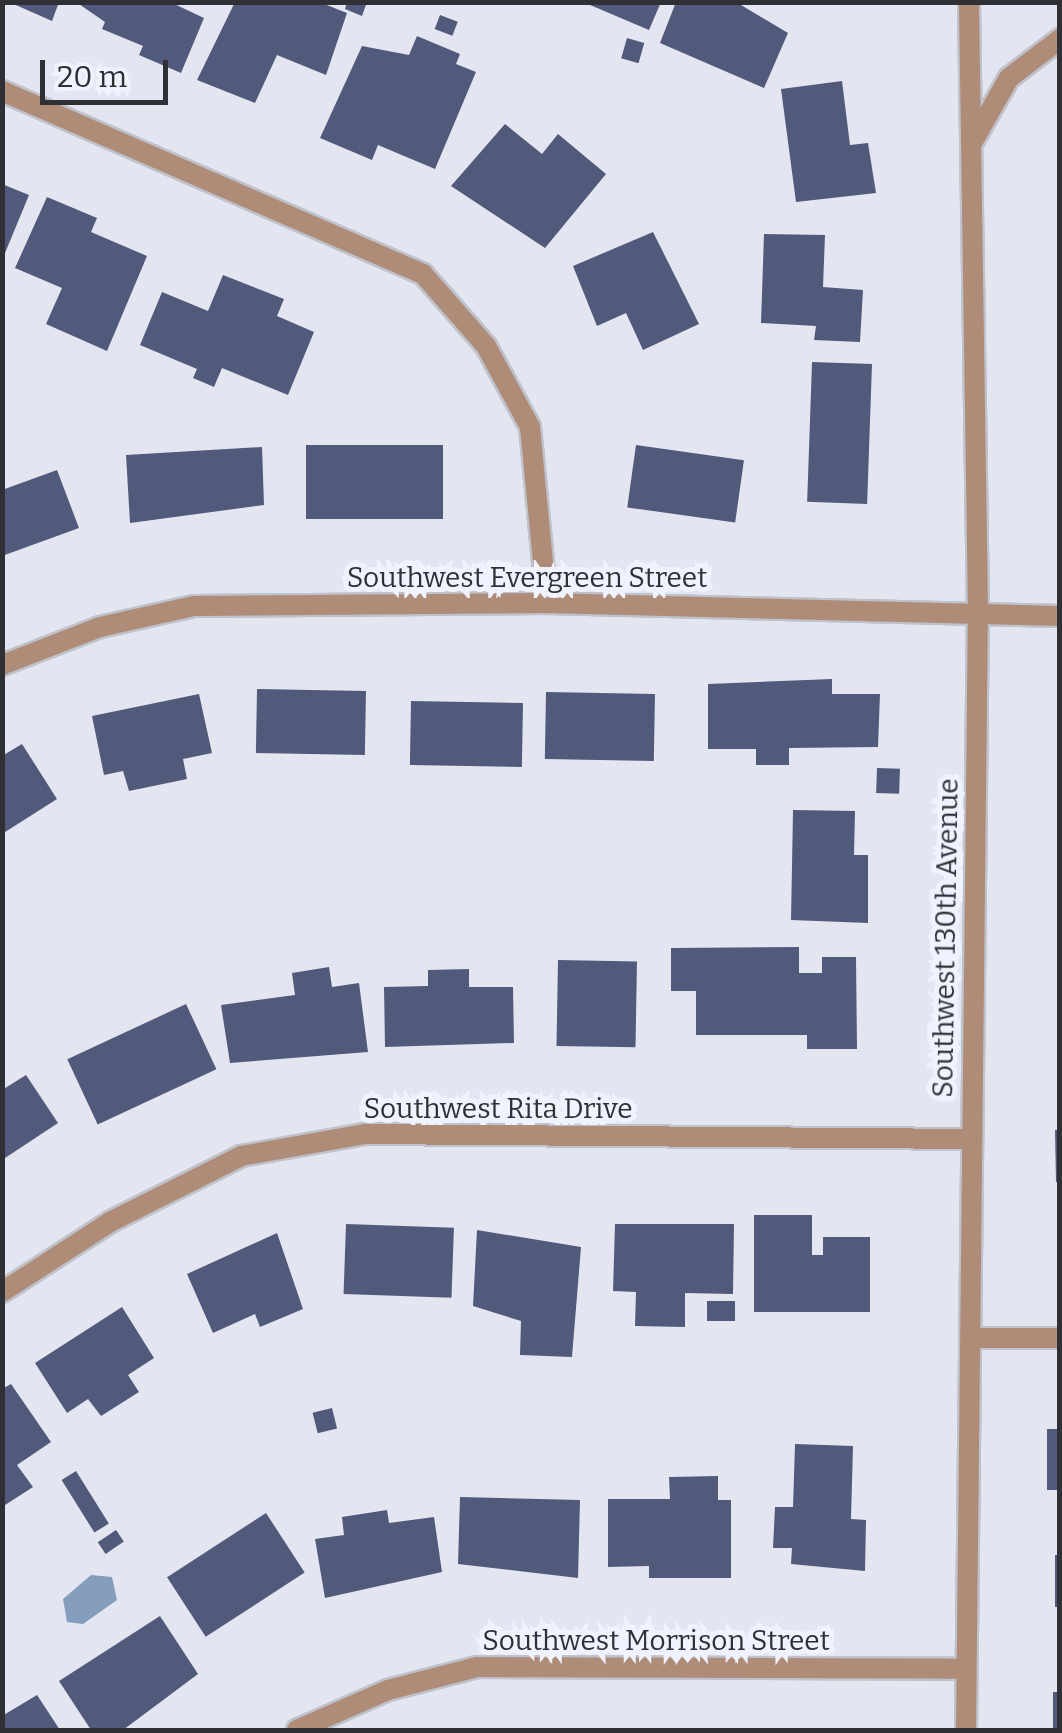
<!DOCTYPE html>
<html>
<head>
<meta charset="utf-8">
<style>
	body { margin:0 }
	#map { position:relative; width:1062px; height:1733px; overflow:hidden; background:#e3e6f1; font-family:Bitter,serif }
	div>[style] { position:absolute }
	.water>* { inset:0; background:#859dbc }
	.building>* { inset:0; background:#525a7b; transform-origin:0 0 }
	.roads { filter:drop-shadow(2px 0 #bfc2cb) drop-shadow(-2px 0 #bfc2cb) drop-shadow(0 2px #bfc2cb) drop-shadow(0 -2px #bfc2cb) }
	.minor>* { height:20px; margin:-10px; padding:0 10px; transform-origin:10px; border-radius:10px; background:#ae8c77 }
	span { translate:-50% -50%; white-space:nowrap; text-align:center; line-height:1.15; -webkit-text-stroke:10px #f0f3ff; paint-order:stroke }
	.street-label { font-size:28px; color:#2f3035 }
	.frame { position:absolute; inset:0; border:5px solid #2f3035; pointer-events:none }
	.scale { position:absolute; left:40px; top:60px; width:128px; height:45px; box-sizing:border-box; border:5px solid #2f3035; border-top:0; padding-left:12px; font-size:30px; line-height:35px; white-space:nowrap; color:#2f3035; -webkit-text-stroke:8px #f0f3ff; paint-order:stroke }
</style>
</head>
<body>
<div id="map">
	<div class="water">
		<i style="clip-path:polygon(91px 1575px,112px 1577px,117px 1600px,83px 1624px,67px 1622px,63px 1599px)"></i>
	</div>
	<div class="building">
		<i style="clip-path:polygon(9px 2px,59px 2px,52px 21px)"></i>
		<i style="clip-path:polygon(76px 2px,170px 2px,204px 18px,181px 73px,139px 55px,143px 46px,102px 29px,105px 22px)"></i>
		<i style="clip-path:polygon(235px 2px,319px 2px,347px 13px,326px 75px,277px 55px,255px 103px,197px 80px)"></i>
		<i style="clip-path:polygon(347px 2px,367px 2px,362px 16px,345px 9px)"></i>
		<i style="clip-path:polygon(583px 2px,661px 2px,649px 30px)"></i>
		<i style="clip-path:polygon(676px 2px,736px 2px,788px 33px,764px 88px,660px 43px)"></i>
		<i style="left:440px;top:15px;width:19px;height:15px;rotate:21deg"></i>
		<i style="clip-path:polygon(417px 36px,460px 54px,456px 64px,476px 72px,435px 169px,378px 145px,372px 160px,320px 138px,362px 46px,409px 55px)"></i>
		<i style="left:627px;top:38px;width:18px;height:21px;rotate:16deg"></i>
		<i style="clip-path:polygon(842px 81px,850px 145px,868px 143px,876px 193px,796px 202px,781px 89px)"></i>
		<i style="clip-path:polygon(505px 124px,542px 154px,558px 134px,606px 174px,545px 248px,451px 186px)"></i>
		<i style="clip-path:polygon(2px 184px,29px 195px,3px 258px,2px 258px)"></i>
		<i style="clip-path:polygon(47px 197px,97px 218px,91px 232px,147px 256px,107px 351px,46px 324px,62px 288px,15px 268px)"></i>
		<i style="clip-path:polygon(653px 232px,699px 324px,643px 350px,626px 313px,597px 326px,573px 266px)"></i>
		<i style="clip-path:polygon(764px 234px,825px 235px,823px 287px,863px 290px,860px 342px,814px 340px,816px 326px,761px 323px)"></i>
		<i style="clip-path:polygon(223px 275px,284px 299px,277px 316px,314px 332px,288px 395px,222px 368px,214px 387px,193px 378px,197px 369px,140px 345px,162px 292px,208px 311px)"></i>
		<i style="left:872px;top:364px;width:140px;height:60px;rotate:92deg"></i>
		<i style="left:306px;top:445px;width:137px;height:74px"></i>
		<i style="left:636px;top:445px;width:109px;height:63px;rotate:8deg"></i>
		<i style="clip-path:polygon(262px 447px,264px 505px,130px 523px,126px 455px)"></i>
		<i style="clip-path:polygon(57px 470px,79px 528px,2px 556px,2px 490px)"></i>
		<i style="clip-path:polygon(832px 679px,832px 694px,880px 694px,878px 747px,789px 748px,789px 765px,756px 765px,756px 749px,708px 749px,708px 684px)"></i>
		<i style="left:257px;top:689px;width:109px;height:64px;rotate:1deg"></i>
		<i style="left:546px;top:692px;width:109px;height:67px;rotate:1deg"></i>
		<i style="clip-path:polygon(199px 694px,212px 753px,183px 759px,187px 779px,129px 791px,123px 771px,104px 775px,92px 716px)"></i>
		<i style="left:411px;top:701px;width:112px;height:64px;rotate:1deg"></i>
		<i style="clip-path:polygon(22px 744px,57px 799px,2px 834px,2px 756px)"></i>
		<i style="left:877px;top:768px;width:23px;height:25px;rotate:2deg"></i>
		<i style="clip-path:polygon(793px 810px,855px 811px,854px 855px,868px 855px,868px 923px,791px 920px)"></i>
		<i style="clip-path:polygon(799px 947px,799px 973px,822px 973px,822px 957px,856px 957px,857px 1049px,807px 1049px,807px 1035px,696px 1035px,696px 991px,671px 991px,671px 948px)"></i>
		<i style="left:558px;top:960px;width:79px;height:86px;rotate:1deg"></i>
		<i style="clip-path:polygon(329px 967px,332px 987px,359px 983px,368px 1052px,230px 1063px,221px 1005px,295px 995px,292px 973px)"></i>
		<i style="clip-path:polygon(469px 969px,469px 987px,513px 987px,514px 1043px,385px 1047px,384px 987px,428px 986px,428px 970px)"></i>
		<i style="left:186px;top:1004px;width:72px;height:131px;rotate:65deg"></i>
		<i style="clip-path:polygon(26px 1075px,58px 1123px,2px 1160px,2px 1090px)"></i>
		<i style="clip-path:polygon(1055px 1130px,1060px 1130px,1060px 1182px,1056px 1182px)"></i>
		<i style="clip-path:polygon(754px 1215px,812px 1215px,812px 1255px,823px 1255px,823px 1237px,870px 1237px,870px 1312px,754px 1312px)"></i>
		<i style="left:346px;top:1224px;width:108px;height:70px;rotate:2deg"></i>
		<i style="clip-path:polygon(615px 1224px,734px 1224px,733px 1294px,685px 1293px,685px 1327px,635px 1326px,636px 1292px,613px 1291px)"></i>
		<i style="clip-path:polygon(477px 1230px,581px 1247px,572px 1357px,520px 1355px,521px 1321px,473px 1306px)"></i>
		<i style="clip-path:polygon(277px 1233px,303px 1309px,260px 1327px,255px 1314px,213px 1333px,187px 1274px)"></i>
		<i style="left:707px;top:1301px;width:28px;height:20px"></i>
		<i style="clip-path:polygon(122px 1307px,154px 1358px,128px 1375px,139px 1392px,101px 1416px,88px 1399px,67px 1413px,35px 1363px)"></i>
		<i style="clip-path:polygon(11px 1384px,51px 1442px,17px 1465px,33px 1487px,2px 1507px,2px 1389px)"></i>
		<i style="left:332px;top:1408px;width:21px;height:20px;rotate:76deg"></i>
		<i style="left:1047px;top:1429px;width:13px;height:61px"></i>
		<i style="clip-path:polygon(795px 1444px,853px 1446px,851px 1519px,866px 1520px,865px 1571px,791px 1564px,792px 1548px,773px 1548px,775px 1507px,793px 1507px)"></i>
		<i style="left:76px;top:1471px;width:62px;height:17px;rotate:58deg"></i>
		<i style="clip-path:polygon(718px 1476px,718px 1500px,731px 1500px,731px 1578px,649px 1578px,649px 1566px,608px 1567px,608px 1499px,670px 1499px,669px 1477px)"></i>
		<i style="clip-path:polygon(460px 1497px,580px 1500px,578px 1578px,458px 1564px)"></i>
		<i style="clip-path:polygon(387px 1510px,389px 1523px,434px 1517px,442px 1572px,325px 1598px,315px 1539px,344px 1535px,342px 1517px)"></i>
		<i style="left:266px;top:1513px;width:71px;height:118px;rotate:57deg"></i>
		<i style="left:116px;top:1530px;width:14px;height:22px;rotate:56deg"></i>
		<i style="left:1055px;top:1555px;width:5px;height:52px"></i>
		<i style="clip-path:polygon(160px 1616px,198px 1674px,123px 1730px,91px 1730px,59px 1681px)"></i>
		<i style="left:1053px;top:1692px;width:7px;height:38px"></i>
		<i style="clip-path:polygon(37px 1695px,60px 1730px,2px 1730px,2px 1716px)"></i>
	</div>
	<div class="roads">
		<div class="minor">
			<i style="left:2px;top:91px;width:459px;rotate:23.5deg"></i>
			<i style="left:423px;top:274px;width:96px;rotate:48.8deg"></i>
			<i style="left:486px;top:346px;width:92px;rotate:61.5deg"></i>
			<i style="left:530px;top:427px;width:177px;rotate:84.5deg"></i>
			<i style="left:972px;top:143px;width:75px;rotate:-60.4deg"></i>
			<i style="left:1009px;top:78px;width:64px;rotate:-37.4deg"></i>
			<i style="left:2px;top:665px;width:105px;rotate:-21.2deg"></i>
			<i style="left:100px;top:627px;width:96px;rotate:-12.6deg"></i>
			<i style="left:194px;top:606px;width:353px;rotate:-0.5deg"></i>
			<i style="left:547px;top:603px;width:513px;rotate:1.45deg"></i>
			<i style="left:2px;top:1292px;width:129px;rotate:-32.9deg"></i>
			<i style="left:110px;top:1222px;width:147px;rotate:-26.7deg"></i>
			<i style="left:241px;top:1156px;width:125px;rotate:-10.1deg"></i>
			<i style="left:364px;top:1134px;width:607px;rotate:0.47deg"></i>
			<i style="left:972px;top:1338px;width:88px"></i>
			<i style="left:297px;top:1730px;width:99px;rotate:-23.7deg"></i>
			<i style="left:388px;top:1690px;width:92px;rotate:-14.5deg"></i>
			<i style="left:477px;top:1667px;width:488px;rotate:0.2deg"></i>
			<i style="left:966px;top:1730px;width:1119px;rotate:-89.39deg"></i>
			<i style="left:978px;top:611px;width:609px;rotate:-90.85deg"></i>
		</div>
	</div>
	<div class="street-label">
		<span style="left:527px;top:578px">Southwest Evergreen Street</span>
		<span style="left:946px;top:938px;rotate:-89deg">Southwest 130th Avenue</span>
		<span style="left:498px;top:1109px">Southwest Rita Drive</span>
		<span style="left:656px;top:1641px">Southwest Morrison Street</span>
	</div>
	<div class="frame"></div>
	<div class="scale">20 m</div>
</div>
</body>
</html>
